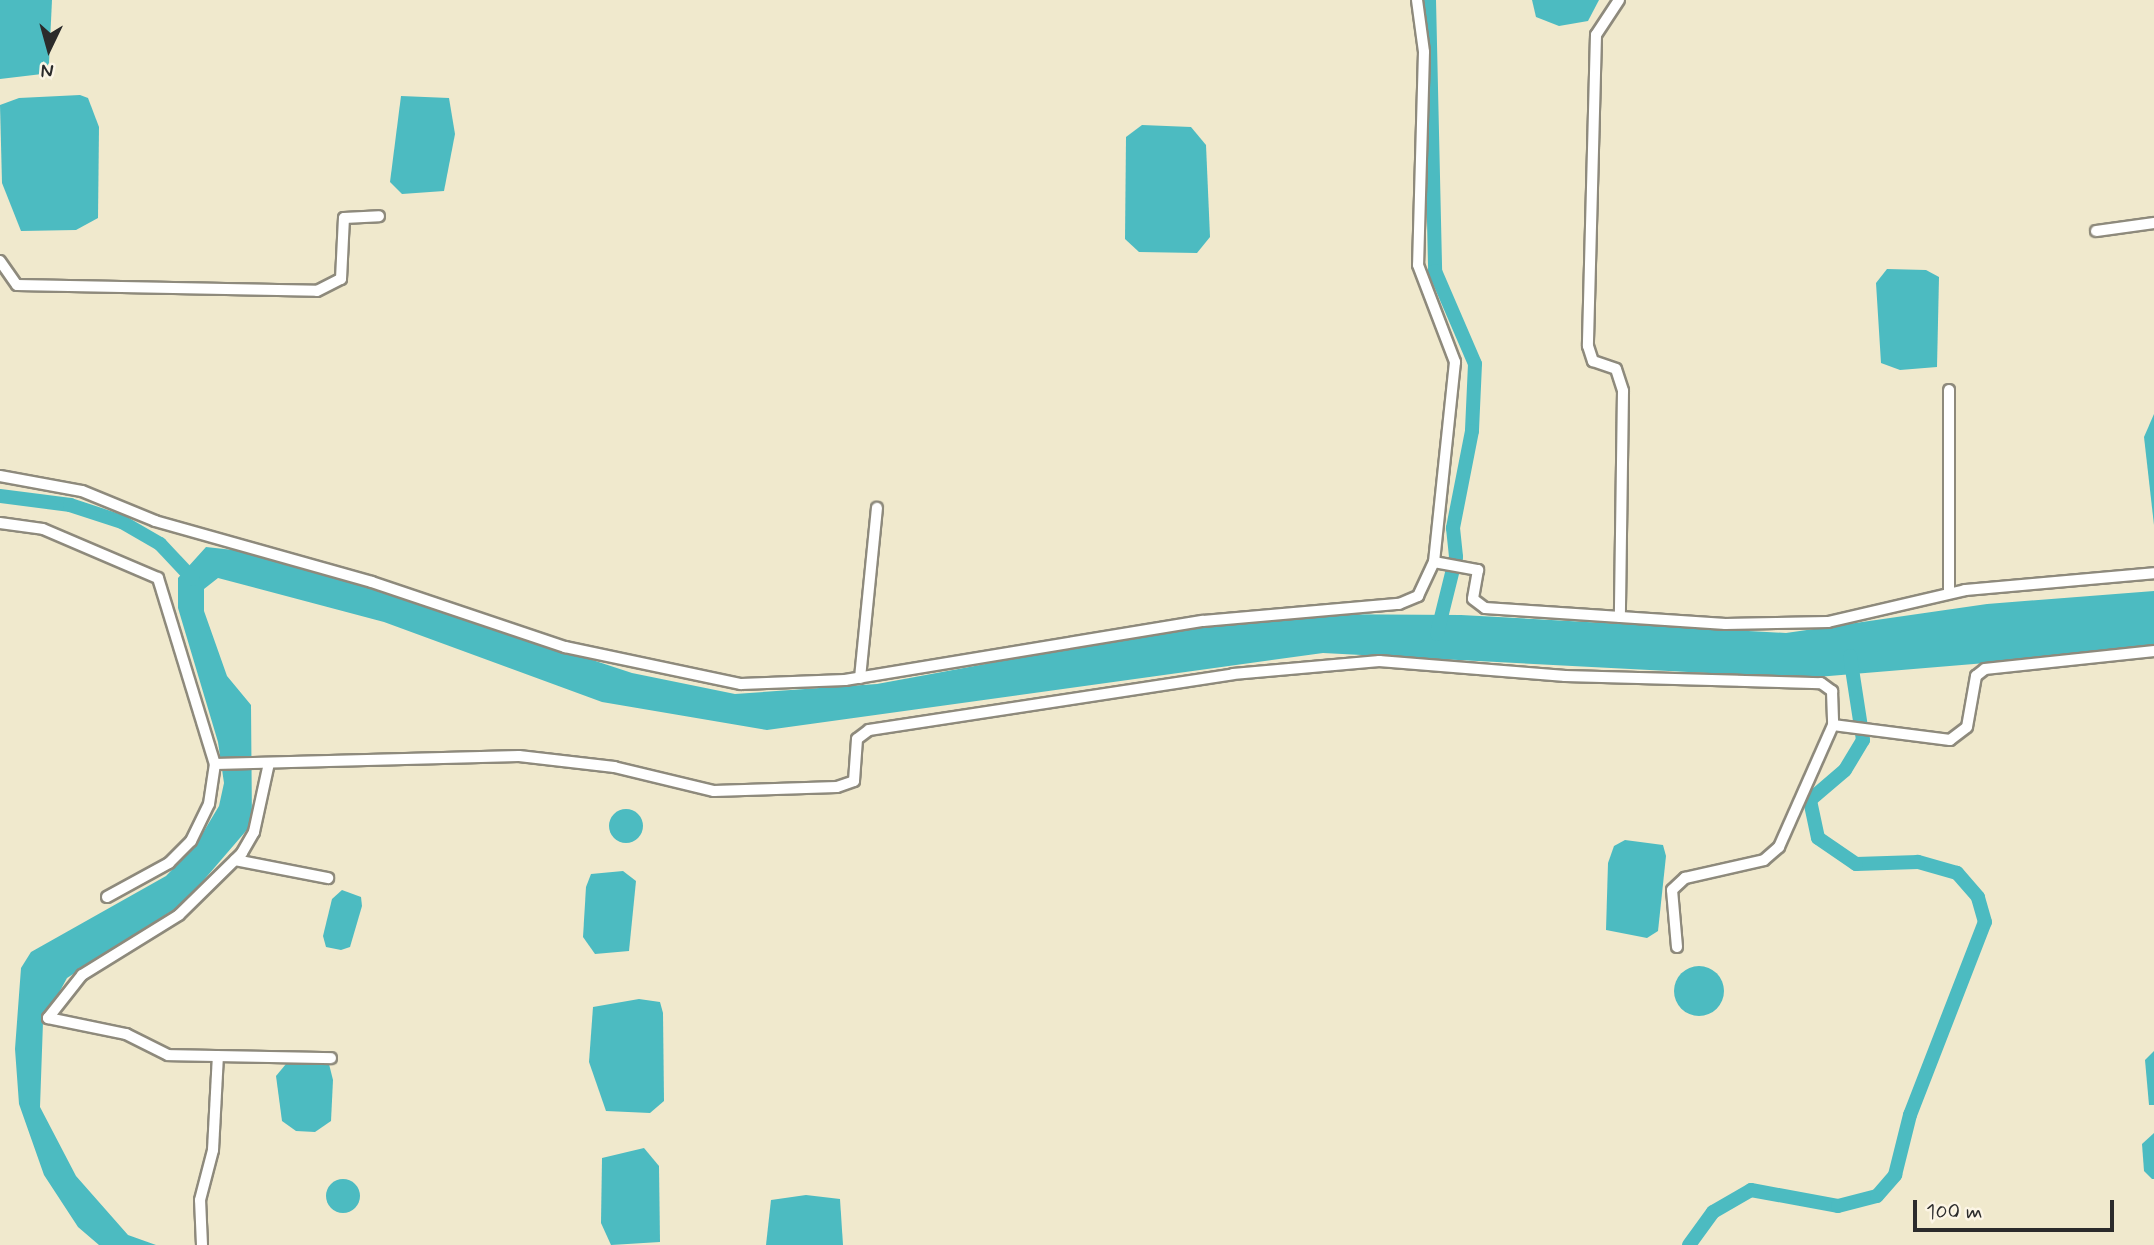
<!DOCTYPE html>
<html>
<head>
<meta charset="utf-8">
<style>
	body { margin:0 }
	#map { position:relative; width:2154px; height:1245px; overflow:hidden; background:#f0e9cd; font-family:Mynerve,sans-serif }
	div>[style] { position:absolute }
	.water>* { inset:0; background:#4cbbc1 }
	.round { border-radius:50% }
	.canal>* { height:14px; margin:-7px; padding:0 7px; transform-origin:7px; border-radius:7px; background:#4cbbc1 }
	.roads { filter:drop-shadow(2px 0 #8e8a7c) drop-shadow(-2px 0 #8e8a7c) drop-shadow(0 2px #8e8a7c) drop-shadow(0 -2px #8e8a7c) }
	.street>* { height:10px; margin:-5px; padding:0 5px; transform-origin:5px; border-radius:5px; background:#fff }
	span { translate:-50% -50%; white-space:nowrap; text-align:center; line-height:1.15; -webkit-text-stroke:5px #fcf5e5; paint-order:stroke }
	.north { position:absolute; left:14px; top:14px; width:70px; height:70px; -webkit-text-stroke:5px #fcf5e5; paint-order:stroke; rotate:185deg; font-size:19px; font-weight:700; line-height:28px; text-align:center; color:#2b2b2b }
	.north::after { content:''; display:block; margin:auto; width:24px; height:32px; background:#2b2b2b; clip-path:polygon(50% 0,100% 100%,50% 72%,0 100%) }
	.scale { position:absolute; left:1913px; top:1200px; width:201px; height:32px; box-sizing:border-box; border:4px solid #2b2b2b; border-top:0; padding-left:9px; font-size:21px; line-height:24px; white-space:nowrap; color:#2b2b2b; -webkit-text-stroke:5px #fcf5e5; paint-order:stroke }
</style>
</head>
<body>
<div id="map">
	<div class="water">
		<i style="clip-path:polygon(0 0,52px 0,49px 63px,42px 74px,0 79px)"></i>
		<i style="clip-path:polygon(1532px 0,1599px 0,1588px 21px,1559px 26px,1536px 17px)"></i>
		<i style="clip-path:polygon(80px 95px,88px 98px,99px 127px,98px 218px,76px 230px,21px 231px,2px 183px,0 105px,19px 98px)"></i>
		<i style="clip-path:polygon(401px 96px,449px 98px,455px 134px,444px 191px,402px 194px,390px 182px)"></i>
		<i style="clip-path:polygon(1142px 125px,1191px 127px,1206px 145px,1210px 237px,1197px 253px,1139px 252px,1125px 239px,1126px 137px)"></i>
		<i style="clip-path:polygon(1887px 269px,1926px 270px,1939px 277px,1937px 367px,1900px 370px,1881px 363px,1876px 283px)"></i>
		<i style="clip-path:polygon(2154px 414px,2154px 525px,2144px 437px)"></i>
		<i style="clip-path:polygon(206px 547px,269px 554px,632px 673px,735px 694px,877px 684px,1175px 629px,1304px 614px,1461px 615px,1786px 633px,1987px 604px,2154px 591px,2154px 649px,1805px 678px,1323px 653px,767px 730px,602px 702px,384px 622px,218px 578px,204px 589px,204px 611px,227px 676px,251px 705px,252px 824px,184px 903px,67px 978px,43px 1022px,40px 1107px,76px 1176px,128px 1235px,156px 1245px,99px 1245px,78px 1227px,44px 1175px,19px 1104px,15px 1049px,21px 968px,31px 952px,166px 876px,195px 846px,219px 806px,224px 783px,218px 742px,178px 608px,178px 578px)"></i>
		<i class="round" style="left:609px;top:809px;width:34px;height:34px"></i>
		<i style="clip-path:polygon(1625px 840px,1663px 845px,1666px 856px,1658px 931px,1647px 938px,1606px 930px,1608px 863px,1614px 846px)"></i>
		<i style="clip-path:polygon(623px 871px,636px 881px,629px 951px,595px 954px,583px 937px,586px 887px,591px 874px)"></i>
		<i style="clip-path:polygon(342px 890px,361px 897px,362px 906px,350px 947px,341px 950px,326px 947px,323px 936px,332px 899px)"></i>
		<i class="round" style="left:1674px;top:966px;width:50px;height:50px"></i>
		<i style="clip-path:polygon(639px 999px,660px 1002px,663px 1013px,664px 1101px,650px 1113px,606px 1111px,589px 1062px,593px 1007px)"></i>
		<i style="clip-path:polygon(2154px 1051px,2154px 1105px,2149px 1105px,2145px 1060px)"></i>
		<i style="clip-path:polygon(321px 1061px,329px 1064px,333px 1080px,331px 1121px,315px 1132px,296px 1131px,282px 1121px,276px 1076px,286px 1064px)"></i>
		<i style="clip-path:polygon(2154px 1133px,2154px 1179px,2152px 1179px,2144px 1171px,2142px 1144px)"></i>
		<i style="clip-path:polygon(644px 1148px,659px 1166px,660px 1242px,611px 1245px,601px 1223px,602px 1158px)"></i>
		<i class="round" style="left:326px;top:1179px;width:34px;height:34px"></i>
		<i style="clip-path:polygon(806px 1195px,840px 1199px,843px 1245px,766px 1245px,771px 1200px)"></i>
	</div>
	<div class="canal">
		<i style="left:1429px;top:0;width:271px;rotate:88.7deg"></i>
		<i style="left:1435px;top:271px;width:101px;rotate:66.7deg"></i>
		<i style="left:1475px;top:364px;width:67px;rotate:92.6deg"></i>
		<i style="left:1472px;top:431px;width:99px;rotate:101.1deg"></i>
		<i style="left:1453px;top:528px;width:29px;rotate:84deg"></i>
		<i style="left:1456px;top:557px;width:79px;rotate:103.9deg"></i>
		<i style="left:0;top:496px;width:71px;rotate:7.3deg"></i>
		<i style="left:70px;top:505px;width:55px;rotate:18.1deg"></i>
		<i style="left:122px;top:522px;width:44px;rotate:30.1deg"></i>
		<i style="left:160px;top:544px;width:48px;rotate:46.7deg"></i>
		<i style="left:1689px;top:1245px;width:41px;rotate:-54deg"></i>
		<i style="left:1713px;top:1212px;width:44px;rotate:-30.1deg"></i>
		<i style="left:1751px;top:1190px;width:88px;rotate:10.4deg"></i>
		<i style="left:1838px;top:1206px;width:40px;rotate:-14.4deg"></i>
		<i style="left:1877px;top:1196px;width:28px;rotate:-49deg"></i>
		<i style="left:1895px;top:1175px;width:62px;rotate:-76deg"></i>
		<i style="left:1910px;top:1115px;width:207px;rotate:-68.8deg"></i>
		<i style="left:1985px;top:922px;width:26px;rotate:-106deg"></i>
		<i style="left:1978px;top:897px;width:32px;rotate:-131deg"></i>
		<i style="left:1957px;top:873px;width:41px;rotate:-164.2deg"></i>
		<i style="left:1918px;top:862px;width:62px;rotate:178.2deg"></i>
		<i style="left:1856px;top:864px;width:46px;rotate:-145.6deg"></i>
		<i style="left:1818px;top:838px;width:39px;rotate:-102deg"></i>
		<i style="left:1810px;top:800px;width:46px;rotate:-40.6deg"></i>
		<i style="left:1845px;top:770px;width:35px;rotate:-59deg"></i>
		<i style="left:1863px;top:740px;width:85px;rotate:-98.8deg"></i>
	</div>
	<div class="roads">
		<div class="street">
			<i style="left:1417px;top:0;width:52px;rotate:82.3deg"></i>
			<i style="left:1424px;top:52px;width:213px;rotate:91.6deg"></i>
			<i style="left:1418px;top:265px;width:104px;rotate:69.1deg"></i>
			<i style="left:1455px;top:362px;width:201px;rotate:96deg"></i>
			<i style="left:1619px;top:0;width:42px;rotate:123.3deg"></i>
			<i style="left:1596px;top:35px;width:311px;rotate:91.5deg"></i>
			<i style="left:1588px;top:346px;width:16px;rotate:72deg"></i>
			<i style="left:1593px;top:361px;width:24px;rotate:19deg"></i>
			<i style="left:1616px;top:369px;width:23px;rotate:72deg"></i>
			<i style="left:1623px;top:391px;width:226px;rotate:90.8deg"></i>
			<i style="left:2096px;top:231px;width:59px;rotate:-7.9deg"></i>
			<i style="left:0;top:261px;width:29px;rotate:55deg"></i>
			<i style="left:17px;top:285px;width:300px;rotate:1.1deg"></i>
			<i style="left:317px;top:291px;width:27px;rotate:-27deg"></i>
			<i style="left:341px;top:279px;width:61px;rotate:-87.2deg"></i>
			<i style="left:344px;top:218px;width:35px;rotate:-3deg"></i>
			<i style="left:1949px;top:390px;width:203px;rotate:90deg"></i>
			<i style="left:0;top:476px;width:83px;rotate:10.4deg"></i>
			<i style="left:82px;top:491px;width:79px;rotate:22.3deg"></i>
			<i style="left:155px;top:521px;width:225px;rotate:15.7deg"></i>
			<i style="left:372px;top:582px;width:204px;rotate:18.6deg"></i>
			<i style="left:565px;top:647px;width:180px;rotate:11.9deg"></i>
			<i style="left:741px;top:684px;width:104px;rotate:-2.2deg"></i>
			<i style="left:845px;top:680px;width:363px;rotate:-9.4deg"></i>
			<i style="left:1203px;top:621px;width:197px;rotate:-5deg"></i>
			<i style="left:1399px;top:604px;width:21px;rotate:-23deg"></i>
			<i style="left:1418px;top:596px;width:38px;rotate:-65deg"></i>
			<i style="left:1434px;top:562px;width:45px;rotate:10.3deg"></i>
			<i style="left:1478px;top:570px;width:29px;rotate:100deg"></i>
			<i style="left:1473px;top:599px;width:15px;rotate:37deg"></i>
			<i style="left:1485px;top:608px;width:241px;rotate:3.8deg"></i>
			<i style="left:1725px;top:624px;width:103px;rotate:-1.1deg"></i>
			<i style="left:1828px;top:622px;width:141px;rotate:-13.1deg"></i>
			<i style="left:1965px;top:590px;width:190px;rotate:-5.1deg"></i>
			<i style="left:0;top:523px;width:43px;rotate:7.9deg"></i>
			<i style="left:43px;top:529px;width:125px;rotate:23.1deg"></i>
			<i style="left:158px;top:578px;width:195px;rotate:73deg"></i>
			<i style="left:215px;top:764px;width:304px;rotate:-1.5deg"></i>
			<i style="left:519px;top:756px;width:96px;rotate:6.6deg"></i>
			<i style="left:614px;top:767px;width:103px;rotate:13.5deg"></i>
			<i style="left:714px;top:791px;width:123px;rotate:-1.9deg"></i>
			<i style="left:837px;top:787px;width:18px;rotate:-19deg"></i>
			<i style="left:854px;top:781px;width:42px;rotate:-85.9deg"></i>
			<i style="left:857px;top:739px;width:15px;rotate:-37deg"></i>
			<i style="left:869px;top:730px;width:368px;rotate:-8.7deg"></i>
			<i style="left:1233px;top:674px;width:147px;rotate:-5.1deg"></i>
			<i style="left:1379px;top:661px;width:187px;rotate:4.6deg"></i>
			<i style="left:1565px;top:676px;width:256px;rotate:1.6deg"></i>
			<i style="left:1821px;top:683px;width:14px;rotate:36deg"></i>
			<i style="left:1832px;top:691px;width:34px;rotate:88deg"></i>
			<i style="left:1833px;top:725px;width:118px;rotate:7.3deg"></i>
			<i style="left:1950px;top:740px;width:21px;rotate:-37deg"></i>
			<i style="left:1967px;top:727px;width:52px;rotate:-80deg"></i>
			<i style="left:1976px;top:676px;width:11px;rotate:-38deg"></i>
			<i style="left:1985px;top:669px;width:170px;rotate:-6.1deg"></i>
			<i style="left:860px;top:678px;width:171px;rotate:-84.3deg"></i>
			<i style="left:269px;top:763px;width:71px;rotate:102.3deg"></i>
			<i style="left:254px;top:832px;width:24px;rotate:120deg"></i>
			<i style="left:242px;top:853px;width:88px;rotate:135.5deg"></i>
			<i style="left:179px;top:915px;width:114px;rotate:148.3deg"></i>
			<i style="left:82px;top:975px;width:55px;rotate:128.3deg"></i>
			<i style="left:48px;top:1018px;width:80px;rotate:11.6deg"></i>
			<i style="left:126px;top:1034px;width:47px;rotate:26.6deg"></i>
			<i style="left:168px;top:1055px;width:163px;rotate:1.1deg"></i>
			<i style="left:235px;top:860px;width:95px;rotate:11deg"></i>
			<i style="left:107px;top:897px;width:71px;rotate:-28.7deg"></i>
			<i style="left:169px;top:863px;width:31px;rotate:-45deg"></i>
			<i style="left:191px;top:841px;width:41px;rotate:-64.1deg"></i>
			<i style="left:209px;top:804px;width:40px;rotate:-81.5deg"></i>
			<i style="left:1677px;top:947px;width:57px;rotate:-95deg"></i>
			<i style="left:1672px;top:890px;width:18px;rotate:-43deg"></i>
			<i style="left:1685px;top:878px;width:81px;rotate:-12.8deg"></i>
			<i style="left:1764px;top:860px;width:20px;rotate:-41deg"></i>
			<i style="left:1779px;top:847px;width:133px;rotate:-66.1deg"></i>
			<i style="left:202px;top:1245px;width:45px;rotate:-92.5deg"></i>
			<i style="left:200px;top:1200px;width:52px;rotate:-75.4deg"></i>
			<i style="left:213px;top:1150px;width:94px;rotate:-87deg"></i>
		</div>
	</div>
	<div class="north">N</div>
	<div class="scale">100 m</div>
</div>
</body>
</html>
